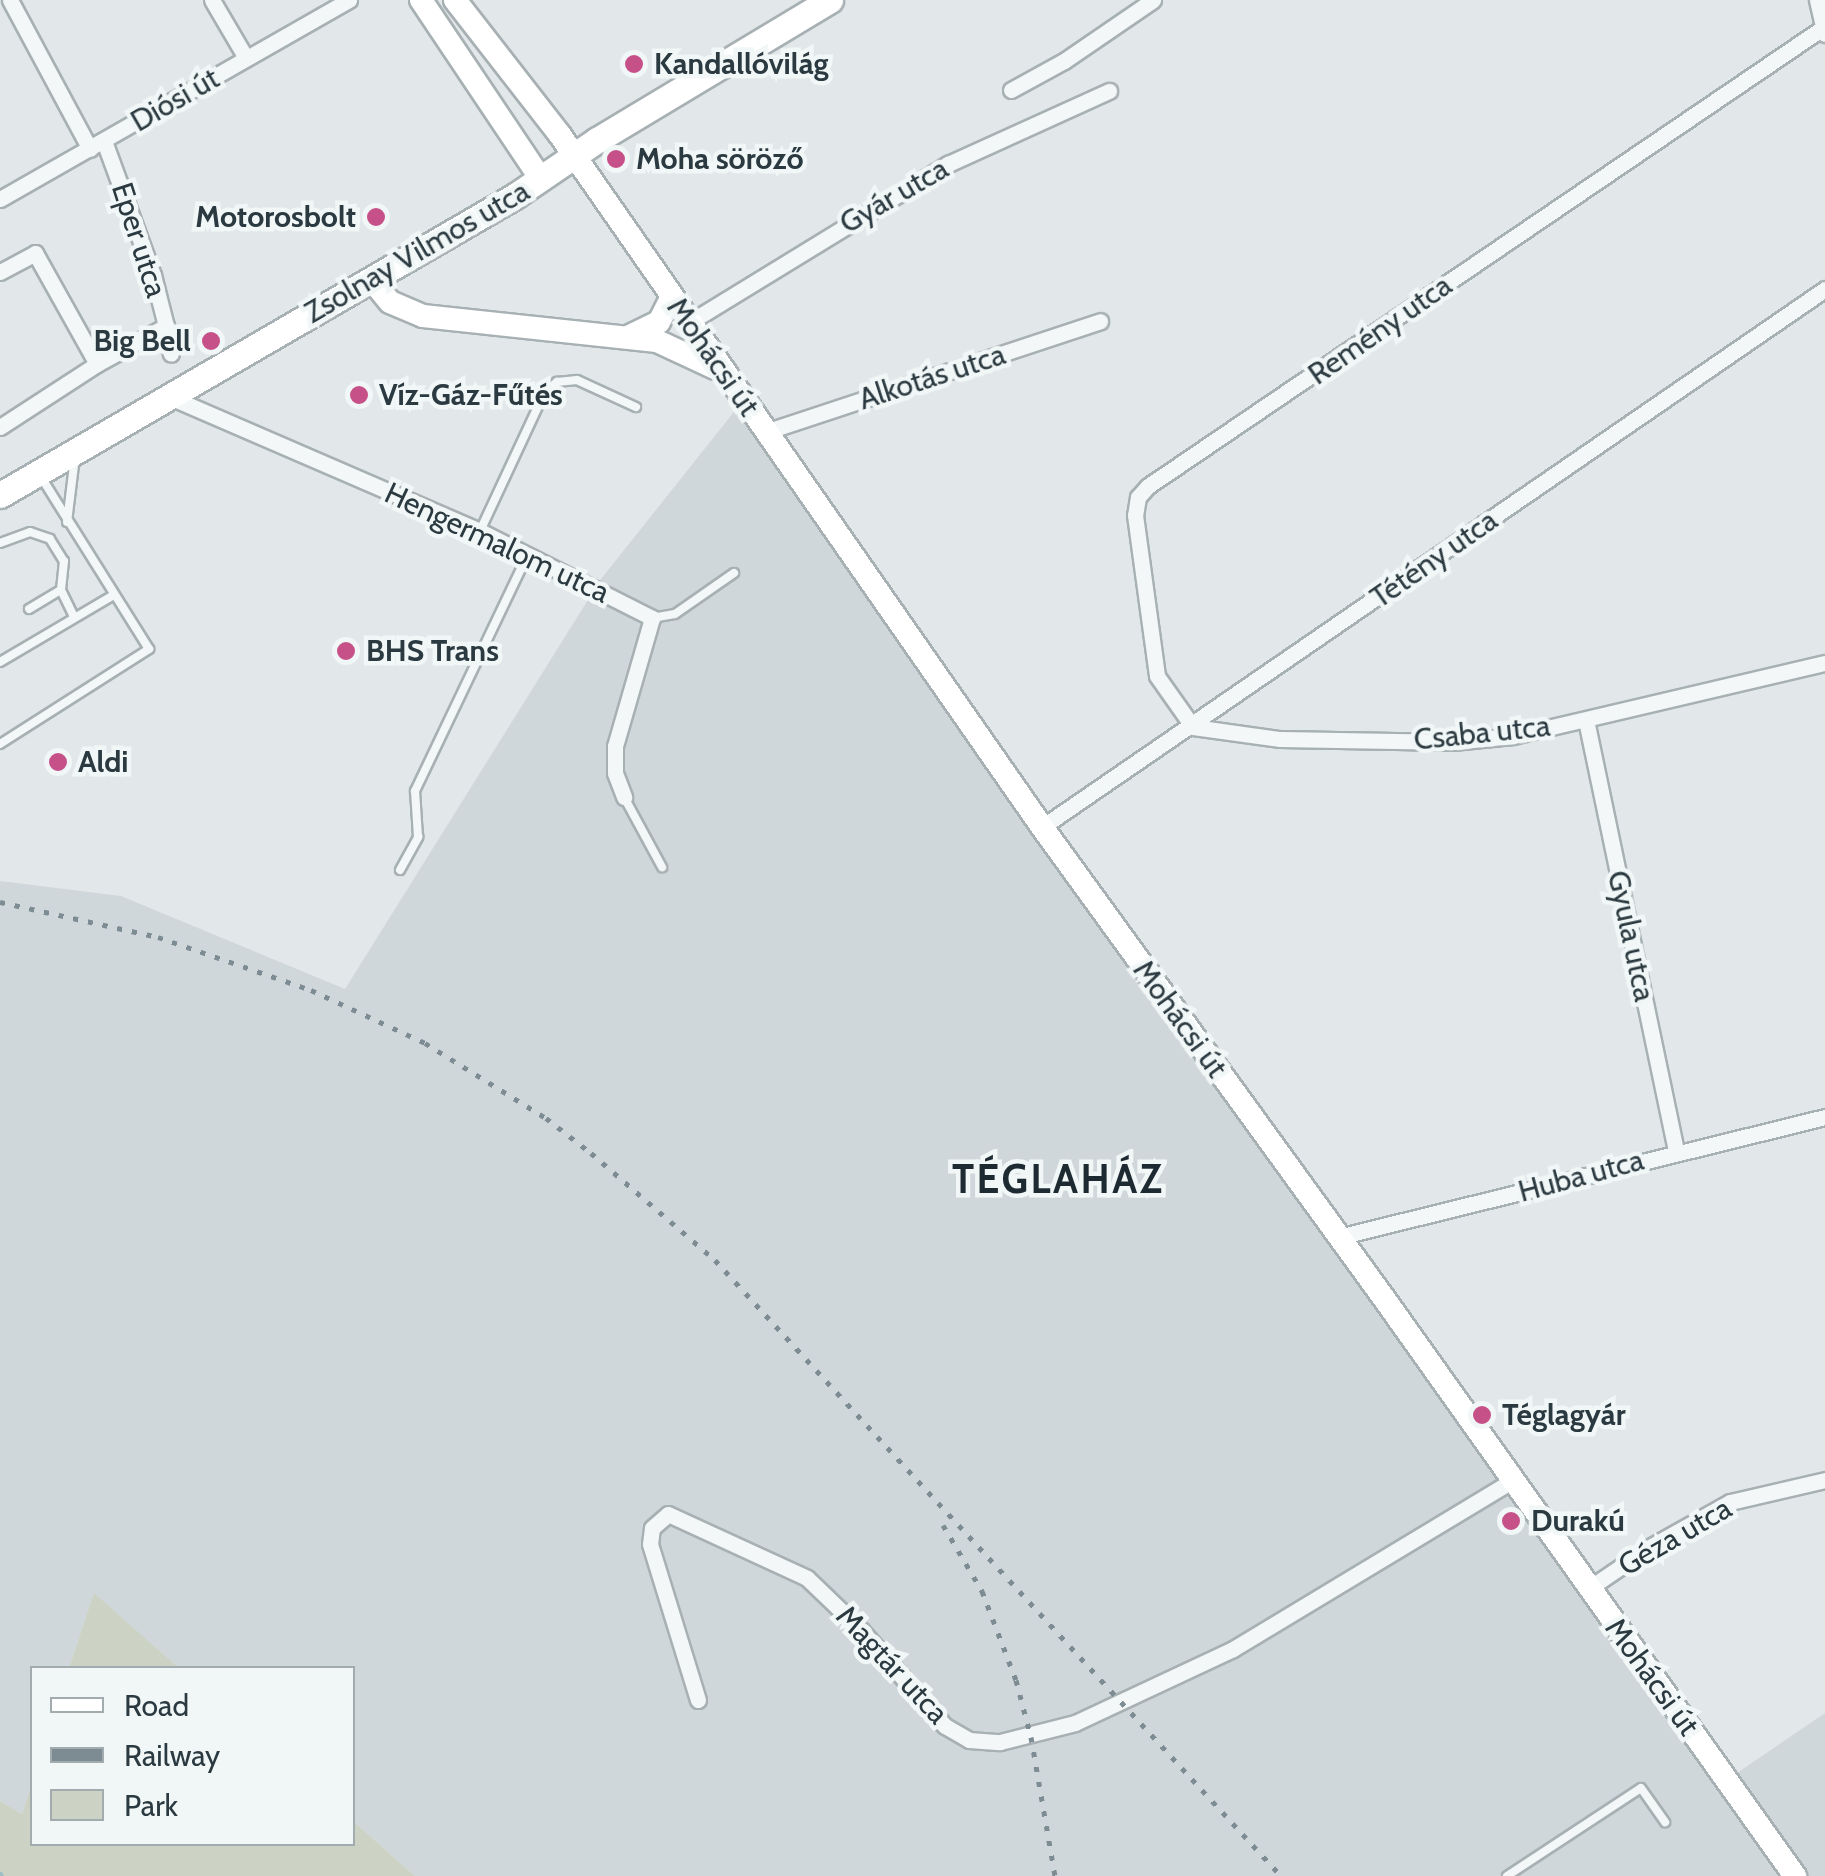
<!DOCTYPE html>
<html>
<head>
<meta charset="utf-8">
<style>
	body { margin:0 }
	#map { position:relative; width:1825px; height:1876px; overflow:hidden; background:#e2e7e9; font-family:Cabin,sans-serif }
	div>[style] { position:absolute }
	.built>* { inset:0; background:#d0d7db }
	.green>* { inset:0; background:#ccd3c4 }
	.stream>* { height:5px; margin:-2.5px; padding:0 2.5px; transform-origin:2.5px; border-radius:2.5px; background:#9fbfc7 }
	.roads { filter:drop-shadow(2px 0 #a7b0b3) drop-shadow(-2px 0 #a7b0b3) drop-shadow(0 2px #a7b0b3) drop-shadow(0 -2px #a7b0b3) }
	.lane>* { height:8px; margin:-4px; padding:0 4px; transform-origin:4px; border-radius:4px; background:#f4f7f8 }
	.street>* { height:15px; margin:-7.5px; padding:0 7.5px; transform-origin:7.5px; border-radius:7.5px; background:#f4f7f8 }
	.secondary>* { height:22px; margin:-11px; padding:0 11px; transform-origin:11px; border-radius:11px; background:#fff }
	.primary>* { height:25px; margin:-12.5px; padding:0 12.5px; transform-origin:12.5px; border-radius:12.5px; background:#fff }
	.rail>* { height:5px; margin-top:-2.5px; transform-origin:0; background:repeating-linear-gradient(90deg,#7c8c92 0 5px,transparent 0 15px) }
	.dots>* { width:28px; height:28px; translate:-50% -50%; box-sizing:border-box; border:5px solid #f1f6f7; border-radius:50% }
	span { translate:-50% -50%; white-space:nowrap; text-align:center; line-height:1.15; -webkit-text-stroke:9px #f1f6f7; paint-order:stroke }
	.poi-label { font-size:30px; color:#2b3a40; font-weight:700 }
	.left { translate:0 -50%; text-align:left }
	.right { translate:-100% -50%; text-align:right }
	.street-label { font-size:30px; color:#2b3a40 }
	.district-label { font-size:40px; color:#1d2a31; font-weight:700; letter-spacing:2.5px }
	.legend { position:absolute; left:30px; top:1666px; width:325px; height:180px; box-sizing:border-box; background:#f1f6f7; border:2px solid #a2abae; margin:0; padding:12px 18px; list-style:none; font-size:30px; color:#2b3a40 }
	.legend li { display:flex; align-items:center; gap:20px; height:50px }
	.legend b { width:50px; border:2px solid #a2abae }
</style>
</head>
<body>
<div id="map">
	<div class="built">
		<i style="clip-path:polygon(745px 398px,1737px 1773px,1825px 1713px,1825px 1876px,415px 1876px,353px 1821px,352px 1668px,179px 1668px,94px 1594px,69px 1668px,32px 1668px,32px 1783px,22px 1814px,0 1801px,0 881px,121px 896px,345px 989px,601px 579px)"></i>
	</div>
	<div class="green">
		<i style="clip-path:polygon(94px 1593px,179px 1668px,69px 1668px)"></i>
		<i style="clip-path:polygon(32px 1783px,32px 1844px,352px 1844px,353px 1821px,415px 1876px,0 1876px,0 1801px,22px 1814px)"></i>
	</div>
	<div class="stream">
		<i style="left:0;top:1874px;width:2px;rotate:63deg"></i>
	</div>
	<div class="roads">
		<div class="lane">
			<i style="left:67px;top:522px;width:65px;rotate:-83deg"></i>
			<i style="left:480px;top:531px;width:151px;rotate:-65deg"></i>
			<i style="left:544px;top:394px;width:18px;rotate:-43deg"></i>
			<i style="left:557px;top:382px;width:20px;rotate:-6deg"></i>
			<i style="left:577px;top:380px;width:65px;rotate:24.6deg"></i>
			<i style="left:0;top:543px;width:32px;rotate:-20deg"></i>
			<i style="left:30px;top:532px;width:21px;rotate:19deg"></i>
			<i style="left:50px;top:539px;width:26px;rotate:58deg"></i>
			<i style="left:64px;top:561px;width:29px;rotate:96deg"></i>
			<i style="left:61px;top:590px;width:30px;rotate:64deg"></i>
			<i style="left:29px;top:609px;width:37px;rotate:-31deg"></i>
			<i style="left:652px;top:618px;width:23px;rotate:-10deg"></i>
			<i style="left:675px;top:614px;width:72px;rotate:-34.8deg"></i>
			<i style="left:0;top:662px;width:130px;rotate:-30.5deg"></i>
			<i style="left:0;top:744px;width:177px;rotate:-32.5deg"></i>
			<i style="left:149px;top:649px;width:203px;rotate:-122.1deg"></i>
			<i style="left:624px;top:797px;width:80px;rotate:61.5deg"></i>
			<i style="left:400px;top:870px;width:38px;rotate:-61deg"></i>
			<i style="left:418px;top:837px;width:46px;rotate:-93.7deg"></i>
			<i style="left:415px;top:791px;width:263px;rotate:-64.5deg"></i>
			<i style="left:1507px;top:1876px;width:160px;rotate:-33.3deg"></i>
			<i style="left:1641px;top:1788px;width:42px;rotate:54.8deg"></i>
		</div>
		<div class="street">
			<i style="left:10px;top:0;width:169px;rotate:61.8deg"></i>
			<i style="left:212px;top:0;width:67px;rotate:59.6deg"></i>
			<i style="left:1817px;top:0;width:35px;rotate:77deg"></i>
			<i style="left:1824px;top:27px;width:817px;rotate:145.82deg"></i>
			<i style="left:1148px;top:486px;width:15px;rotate:132deg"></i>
			<i style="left:1138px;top:497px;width:18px;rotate:99deg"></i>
			<i style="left:1135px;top:515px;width:162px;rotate:82.2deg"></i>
			<i style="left:1157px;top:676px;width:62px;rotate:54.8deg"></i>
			<i style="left:1193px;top:727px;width:88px;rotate:7.9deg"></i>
			<i style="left:1280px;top:739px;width:173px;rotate:1deg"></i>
			<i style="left:1453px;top:742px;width:60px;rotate:-5.7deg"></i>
			<i style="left:1513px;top:736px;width:320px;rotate:-13.2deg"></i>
			<i style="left:1011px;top:90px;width:60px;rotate:-28.7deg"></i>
			<i style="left:1064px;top:61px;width:108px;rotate:-34.4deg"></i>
			<i style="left:0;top:199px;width:402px;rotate:-29.7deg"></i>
			<i style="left:0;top:272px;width:40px;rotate:-28deg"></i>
			<i style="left:35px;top:253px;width:127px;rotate:60.8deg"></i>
			<i style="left:690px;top:322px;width:303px;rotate:-31.5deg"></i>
			<i style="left:948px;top:164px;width:177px;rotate:-24.4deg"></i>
			<i style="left:166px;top:326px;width:28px;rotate:80deg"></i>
			<i style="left:170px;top:397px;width:338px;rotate:23.4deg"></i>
			<i style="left:480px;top:531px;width:193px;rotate:26.8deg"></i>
			<i style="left:652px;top:618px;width:133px;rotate:106.1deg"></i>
			<i style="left:615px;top:746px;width:27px;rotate:90deg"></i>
			<i style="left:615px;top:773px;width:26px;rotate:69deg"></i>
			<i style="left:0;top:427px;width:116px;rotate:-33deg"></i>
			<i style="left:97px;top:364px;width:79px;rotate:-28.8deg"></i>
			<i style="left:166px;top:326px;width:53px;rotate:-104.3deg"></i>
			<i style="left:153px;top:275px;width:143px;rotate:-110.1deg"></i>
			<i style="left:765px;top:432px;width:353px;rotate:-18.3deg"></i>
			<i style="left:1586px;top:720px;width:440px;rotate:78.2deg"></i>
			<i style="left:1042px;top:827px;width:950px;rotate:-34.49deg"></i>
			<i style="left:1338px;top:1237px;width:502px;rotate:-13.84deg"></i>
			<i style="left:1588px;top:1589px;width:73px;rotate:-34.3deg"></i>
			<i style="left:1648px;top:1548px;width:94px;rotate:-29.3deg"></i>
			<i style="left:1730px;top:1502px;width:98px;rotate:-13deg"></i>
			<i style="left:698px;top:1700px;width:163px;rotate:-107.1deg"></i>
			<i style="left:650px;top:1544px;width:16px;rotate:-83deg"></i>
			<i style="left:652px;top:1528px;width:21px;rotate:-41deg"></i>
			<i style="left:668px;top:1514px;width:153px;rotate:24.7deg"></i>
			<i style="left:807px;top:1578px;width:76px;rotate:43.9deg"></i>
			<i style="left:862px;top:1631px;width:126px;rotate:48.9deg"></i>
			<i style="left:945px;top:1726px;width:28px;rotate:30deg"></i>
			<i style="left:969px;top:1740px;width:31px;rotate:4deg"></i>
			<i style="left:1000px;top:1742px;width:77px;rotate:-14.2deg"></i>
			<i style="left:1075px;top:1723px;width:174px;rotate:-25.1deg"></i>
			<i style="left:1233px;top:1649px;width:326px;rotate:-31.1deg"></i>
		</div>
		<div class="secondary">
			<i style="left:421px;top:0;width:216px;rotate:56.2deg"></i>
			<i style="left:455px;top:0;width:171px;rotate:52.1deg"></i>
			<i style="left:560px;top:135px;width:843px;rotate:55.14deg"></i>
			<i style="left:1042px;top:827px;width:581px;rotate:54.04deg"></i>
			<i style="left:1383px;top:1297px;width:711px;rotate:54.57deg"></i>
			<i style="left:372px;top:280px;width:28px;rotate:51deg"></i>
			<i style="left:390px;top:302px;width:36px;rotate:23deg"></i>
			<i style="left:423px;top:316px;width:235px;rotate:6.1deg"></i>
			<i style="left:657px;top:341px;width:64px;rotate:25deg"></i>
			<i style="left:630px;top:336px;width:32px;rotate:-26deg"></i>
			<i style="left:659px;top:322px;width:28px;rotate:-63deg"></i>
		</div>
		<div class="primary">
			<i style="left:0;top:495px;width:596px;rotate:-30.14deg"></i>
			<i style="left:515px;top:196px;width:99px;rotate:-34.3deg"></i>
			<i style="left:597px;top:140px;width:272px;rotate:-31deg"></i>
		</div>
	</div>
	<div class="rail">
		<i style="left:0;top:902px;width:162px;rotate:12.5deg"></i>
		<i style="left:158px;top:937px;width:162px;rotate:19.1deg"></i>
		<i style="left:311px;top:990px;width:126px;rotate:24.9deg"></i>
		<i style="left:425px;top:1043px;width:142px;rotate:31.8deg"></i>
		<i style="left:546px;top:1118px;width:57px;rotate:37.9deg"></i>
		<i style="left:591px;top:1153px;width:164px;rotate:40.8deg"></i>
		<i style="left:715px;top:1260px;width:837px;rotate:47.42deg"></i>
		<i style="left:943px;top:1525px;width:77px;rotate:59.4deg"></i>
		<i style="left:982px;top:1591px;width:95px;rotate:69.1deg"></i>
		<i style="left:1016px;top:1680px;width:59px;rotate:75.3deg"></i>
		<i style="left:1031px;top:1737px;width:141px;rotate:80.2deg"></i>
	</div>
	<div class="dots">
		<i style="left:634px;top:64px;background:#c65088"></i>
		<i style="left:616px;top:159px;background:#c65088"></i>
		<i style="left:376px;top:217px;background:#c65088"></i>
		<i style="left:211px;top:341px;background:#c65088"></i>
		<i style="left:359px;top:395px;background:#c65088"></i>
		<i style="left:346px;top:651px;background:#c65088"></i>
		<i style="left:58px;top:762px;background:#c65088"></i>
		<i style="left:1482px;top:1415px;background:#c65088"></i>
		<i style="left:1511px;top:1521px;background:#c65088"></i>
	</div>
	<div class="poi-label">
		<span class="left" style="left:654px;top:64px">Kandallóvilág</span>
		<span class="left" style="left:636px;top:159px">Moha söröző</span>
		<span class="right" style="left:356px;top:217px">Motorosbolt</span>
		<span class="right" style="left:191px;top:341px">Big Bell</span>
		<span class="left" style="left:379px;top:395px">Víz-Gáz-Fűtés</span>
		<span class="left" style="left:366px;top:651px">BHS Trans</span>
		<span class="left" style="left:78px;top:762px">Aldi</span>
		<span class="left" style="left:1502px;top:1415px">Téglagyár</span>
		<span class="left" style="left:1531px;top:1521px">Durakú</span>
	</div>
	<div class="street-label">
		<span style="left:175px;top:100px;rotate:-30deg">Diósi út</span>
		<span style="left:894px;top:196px;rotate:-30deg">Gyár utca</span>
		<span style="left:139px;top:240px;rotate:72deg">Eper utca</span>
		<span style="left:417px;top:252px;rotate:-30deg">Zsolnay Vilmos utca</span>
		<span style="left:1380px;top:330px;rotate:-35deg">Remény utca</span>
		<span style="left:713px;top:357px;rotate:55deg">Mohácsi út</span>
		<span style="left:932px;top:377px;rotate:-18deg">Alkotás utca</span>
		<span style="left:497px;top:543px;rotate:25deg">Hengermalom utca</span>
		<span style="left:1434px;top:559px;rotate:-35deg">Tétény utca</span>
		<span style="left:1482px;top:733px;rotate:-6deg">Csaba utca</span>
		<span style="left:1631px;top:936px;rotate:78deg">Gyula utca</span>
		<span style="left:1180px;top:1019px;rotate:54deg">Mohácsi út</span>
		<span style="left:1581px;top:1176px;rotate:-15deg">Huba utca</span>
		<span style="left:1675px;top:1537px;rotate:-30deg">Géza utca</span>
		<span style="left:892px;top:1665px;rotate:47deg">Magtár utca</span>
		<span style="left:1652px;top:1677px;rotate:54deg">Mohácsi út</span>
	</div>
	<div class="district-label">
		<span style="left:1058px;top:1179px">TÉGLAHÁZ</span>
	</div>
	<ul class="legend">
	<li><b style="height:12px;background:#fff"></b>Road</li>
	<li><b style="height:12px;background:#7c8c92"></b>Railway</li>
	<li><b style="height:28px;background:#ccd3c4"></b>Park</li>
	</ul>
</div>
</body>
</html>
